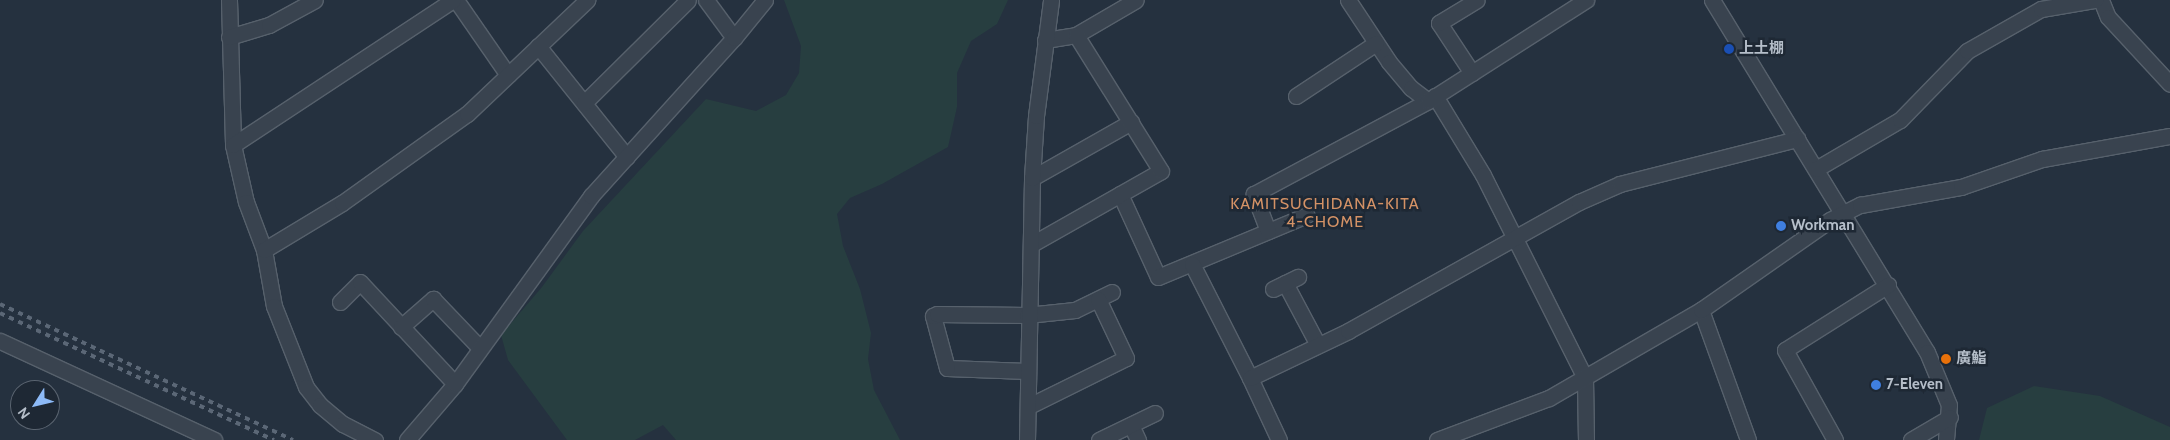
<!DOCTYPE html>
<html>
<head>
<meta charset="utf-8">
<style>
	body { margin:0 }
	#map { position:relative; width:2170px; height:440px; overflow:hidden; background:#25313f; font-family:Cabin,"Noto Sans JP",sans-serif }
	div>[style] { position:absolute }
	.green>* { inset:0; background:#273e40 }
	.roads { filter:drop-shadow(1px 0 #57616c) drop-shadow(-1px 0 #57616c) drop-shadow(0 1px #57616c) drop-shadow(0 -1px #57616c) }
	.minor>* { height:15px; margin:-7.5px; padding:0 7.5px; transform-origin:7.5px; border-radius:7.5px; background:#39434f }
	.rail>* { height:4px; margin-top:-2px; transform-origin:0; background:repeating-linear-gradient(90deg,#5b6776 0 5px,transparent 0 10px) }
	.dots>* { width:14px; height:14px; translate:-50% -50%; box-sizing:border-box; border:2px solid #1e2834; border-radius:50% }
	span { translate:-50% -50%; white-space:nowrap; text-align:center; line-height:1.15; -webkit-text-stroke:5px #1e2834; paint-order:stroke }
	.poi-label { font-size:15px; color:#b5bec9; font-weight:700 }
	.left { translate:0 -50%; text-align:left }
	.neighbourhood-label { font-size:16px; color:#d49266; letter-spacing:1px }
	.north { position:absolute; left:10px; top:380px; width:50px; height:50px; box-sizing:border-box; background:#1e2834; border:1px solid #5a6470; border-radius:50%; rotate:234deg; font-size:14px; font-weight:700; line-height:20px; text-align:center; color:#b5bec9 }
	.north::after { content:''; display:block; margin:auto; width:18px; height:22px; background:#8dbaf7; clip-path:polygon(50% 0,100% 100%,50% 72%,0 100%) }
</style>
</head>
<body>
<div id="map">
	<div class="green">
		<i style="clip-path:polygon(784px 0,1008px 0,997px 24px,971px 41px,957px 73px,957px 107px,948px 147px,882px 184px,850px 198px,837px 214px,843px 246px,860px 289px,871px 333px,868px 359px,874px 390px,900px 440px,676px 440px,663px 425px,635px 440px,567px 440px,508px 360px,501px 335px,542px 287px,583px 231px,706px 99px,756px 111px,786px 95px,799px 73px,801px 46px)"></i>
		<i style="clip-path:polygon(2034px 386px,2100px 396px,2170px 427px,2170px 440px,1979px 440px,1987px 408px)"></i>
	</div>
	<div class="roads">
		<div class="minor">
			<i style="left:229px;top:0;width:145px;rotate:88.4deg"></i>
			<i style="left:233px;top:145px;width:58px;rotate:77.2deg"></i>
			<i style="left:246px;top:202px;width:51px;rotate:69.4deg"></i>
			<i style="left:264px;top:250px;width:57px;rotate:79.9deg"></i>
			<i style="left:274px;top:306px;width:87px;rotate:68.4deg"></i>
			<i style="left:306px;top:387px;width:23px;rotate:52deg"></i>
			<i style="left:320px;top:405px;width:30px;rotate:40deg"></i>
			<i style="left:343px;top:424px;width:36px;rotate:27deg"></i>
			<i style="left:456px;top:0;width:91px;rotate:55.3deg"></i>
			<i style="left:706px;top:0;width:47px;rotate:53.6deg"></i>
			<i style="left:1348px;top:0;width:74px;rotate:56.5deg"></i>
			<i style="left:1389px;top:62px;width:34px;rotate:50deg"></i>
			<i style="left:1411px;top:88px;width:21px;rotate:37deg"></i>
			<i style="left:1712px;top:0;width:412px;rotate:58.6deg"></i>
			<i style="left:1927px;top:352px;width:57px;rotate:67.5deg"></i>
			<i style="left:1949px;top:405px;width:35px;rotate:95deg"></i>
			<i style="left:2101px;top:0;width:18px;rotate:68deg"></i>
			<i style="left:2108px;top:17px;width:91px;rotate:47.2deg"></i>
			<i style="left:229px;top:37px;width:42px;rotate:-16.7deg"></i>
			<i style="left:269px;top:25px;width:52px;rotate:-28.5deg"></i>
			<i style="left:1045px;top:40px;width:31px;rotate:-9deg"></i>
			<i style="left:1076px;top:35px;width:69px;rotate:-30.3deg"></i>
			<i style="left:538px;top:46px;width:142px;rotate:51.3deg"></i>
			<i style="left:1472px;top:73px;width:60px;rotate:-123.4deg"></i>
			<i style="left:1439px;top:23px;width:44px;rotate:-31.2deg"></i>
			<i style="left:1296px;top:96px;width:96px;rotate:-33.5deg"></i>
			<i style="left:1435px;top:96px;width:92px;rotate:58.7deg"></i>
			<i style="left:1483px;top:175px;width:227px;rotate:63.3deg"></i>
			<i style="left:1585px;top:378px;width:62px;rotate:89.1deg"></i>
			<i style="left:584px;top:103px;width:146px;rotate:-44.7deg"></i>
			<i style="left:233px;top:145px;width:263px;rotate:-33.4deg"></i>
			<i style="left:1816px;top:169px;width:97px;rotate:-30.3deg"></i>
			<i style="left:1900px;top:120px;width:96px;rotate:-45.8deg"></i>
			<i style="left:1967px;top:51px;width:85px;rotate:-29.6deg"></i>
			<i style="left:2041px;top:9px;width:55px;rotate:-9.5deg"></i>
			<i style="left:1032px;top:178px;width:114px;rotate:-29.5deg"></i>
			<i style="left:1120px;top:194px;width:91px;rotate:65.4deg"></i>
			<i style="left:1158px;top:277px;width:161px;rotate:-22.6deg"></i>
			<i style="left:1268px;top:231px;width:40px;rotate:-111deg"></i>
			<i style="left:1254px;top:194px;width:197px;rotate:-28.1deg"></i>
			<i style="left:1428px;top:101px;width:188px;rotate:-32.6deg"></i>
			<i style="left:1032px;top:244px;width:148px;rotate:-29.5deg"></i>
			<i style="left:1161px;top:171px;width:160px;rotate:-122deg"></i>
			<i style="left:264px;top:250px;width:91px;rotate:-31.1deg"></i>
			<i style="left:342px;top:203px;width:153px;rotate:-35.5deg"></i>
			<i style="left:467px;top:114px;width:166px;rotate:-43.5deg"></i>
			<i style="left:1192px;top:264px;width:128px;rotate:63deg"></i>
			<i style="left:1285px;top:283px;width:70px;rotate:62deg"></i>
			<i style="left:1273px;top:289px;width:28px;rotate:-26deg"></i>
			<i style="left:340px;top:302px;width:28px;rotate:-45deg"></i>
			<i style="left:360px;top:282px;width:139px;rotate:47deg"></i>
			<i style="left:1701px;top:310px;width:138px;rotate:70.1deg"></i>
			<i style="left:401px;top:327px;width:43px;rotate:-41.2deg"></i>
			<i style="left:433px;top:299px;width:68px;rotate:46.2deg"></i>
			<i style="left:0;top:341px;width:236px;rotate:24.8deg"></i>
			<i style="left:1027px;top:371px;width:80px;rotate:-177.9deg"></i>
			<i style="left:947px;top:368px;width:54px;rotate:-105.1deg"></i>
			<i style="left:933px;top:316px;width:4px;rotate:-27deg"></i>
			<i style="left:937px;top:314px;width:90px;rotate:0.6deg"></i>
			<i style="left:1027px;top:315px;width:48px;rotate:-5.9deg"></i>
			<i style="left:1075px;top:310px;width:41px;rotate:-25.9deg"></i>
			<i style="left:1029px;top:406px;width:108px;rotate:-26.3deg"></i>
			<i style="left:1126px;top:358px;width:65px;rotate:-115.4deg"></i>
			<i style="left:1131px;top:425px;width:17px;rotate:65deg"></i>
			<i style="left:407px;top:440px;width:74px;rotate:-49.4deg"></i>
			<i style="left:455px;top:384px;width:232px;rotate:-54.1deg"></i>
			<i style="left:591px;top:196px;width:213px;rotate:-47.9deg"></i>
			<i style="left:734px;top:38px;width:49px;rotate:-50.8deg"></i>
			<i style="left:1027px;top:440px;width:262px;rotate:-88.9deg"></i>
			<i style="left:1032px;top:178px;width:62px;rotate:-86.3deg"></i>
			<i style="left:1036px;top:116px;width:117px;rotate:-82.6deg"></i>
			<i style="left:1099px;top:440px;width:62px;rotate:-25.7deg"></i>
			<i style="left:1279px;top:440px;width:68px;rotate:-115.1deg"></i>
			<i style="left:1250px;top:378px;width:109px;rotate:-25.6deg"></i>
			<i style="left:1348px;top:331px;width:265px;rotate:-29.2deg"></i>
			<i style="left:1579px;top:202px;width:45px;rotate:-23.7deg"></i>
			<i style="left:1620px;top:184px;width:183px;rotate:-14.3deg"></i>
			<i style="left:1437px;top:440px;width:120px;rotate:-20.6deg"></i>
			<i style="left:1549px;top:398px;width:176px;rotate:-30.1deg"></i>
			<i style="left:1701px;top:310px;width:157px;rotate:-34.9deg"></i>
			<i style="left:1830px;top:220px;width:34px;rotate:-27deg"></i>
			<i style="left:1860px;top:205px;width:103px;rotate:-10.1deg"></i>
			<i style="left:1961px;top:187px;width:86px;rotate:-19.1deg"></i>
			<i style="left:2042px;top:159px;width:130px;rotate:-10.2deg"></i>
			<i style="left:1835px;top:440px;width:103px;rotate:-119.1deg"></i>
			<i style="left:1785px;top:350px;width:122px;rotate:-32.3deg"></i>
			<i style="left:1911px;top:440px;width:45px;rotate:-30.5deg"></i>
		</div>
	</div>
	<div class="rail">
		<i style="left:0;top:304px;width:323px;rotate:24.9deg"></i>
		<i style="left:0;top:313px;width:302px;rotate:24.9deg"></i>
	</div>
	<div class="dots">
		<i style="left:1729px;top:49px;background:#1a4fb4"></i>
		<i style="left:1781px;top:226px;background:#3f7fe0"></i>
		<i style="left:1946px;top:359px;background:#e8710a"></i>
		<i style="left:1876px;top:385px;background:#3f7fe0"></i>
	</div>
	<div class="poi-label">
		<span class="left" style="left:1739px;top:49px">上土棚</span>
		<span class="left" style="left:1791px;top:226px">Workman</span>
		<span class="left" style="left:1956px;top:359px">廣鮨</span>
		<span class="left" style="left:1886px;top:385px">7-Eleven</span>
	</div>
	<div class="neighbourhood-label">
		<span style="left:1325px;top:213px">KAMITSUCHIDANA-KITA<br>4-CHOME</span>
	</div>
	<div class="north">N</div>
</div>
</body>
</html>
